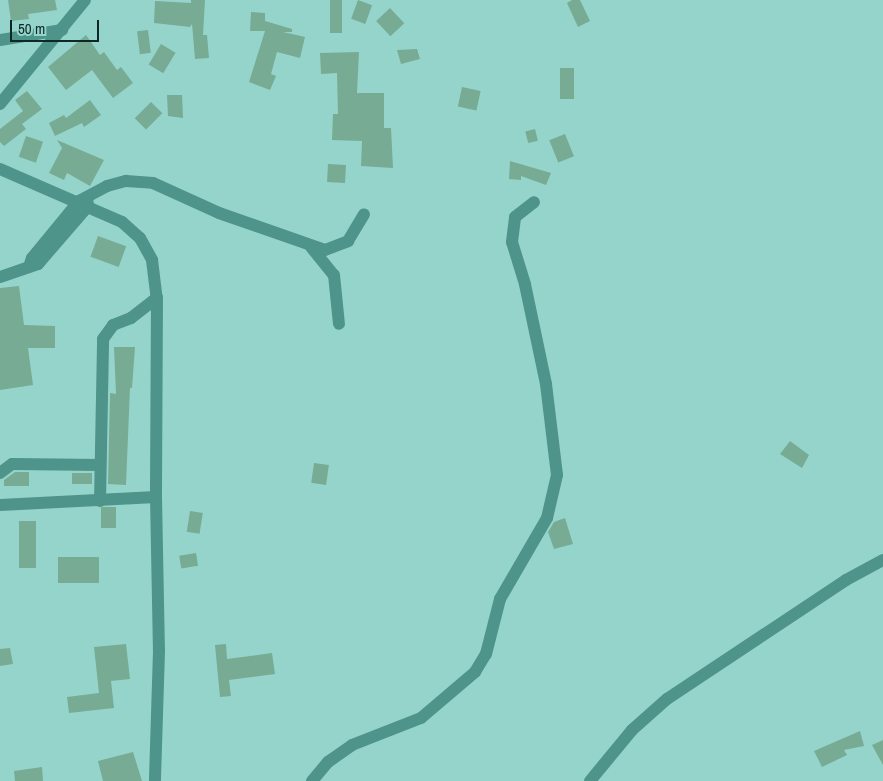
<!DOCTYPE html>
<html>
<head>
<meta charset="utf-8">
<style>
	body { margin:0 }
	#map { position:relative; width:883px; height:781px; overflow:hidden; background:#95d4cb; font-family:"Archivo Narrow",sans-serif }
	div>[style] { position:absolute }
	.building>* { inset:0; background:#77ab94; transform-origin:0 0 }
	.minor>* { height:12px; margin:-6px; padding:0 6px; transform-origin:6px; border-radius:6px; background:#4e948b }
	span { translate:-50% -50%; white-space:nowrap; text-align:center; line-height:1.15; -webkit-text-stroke:5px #95d4cb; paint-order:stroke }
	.scale { position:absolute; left:10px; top:20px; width:89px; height:22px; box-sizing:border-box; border:2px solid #0e2825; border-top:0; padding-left:6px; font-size:15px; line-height:18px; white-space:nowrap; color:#0e2825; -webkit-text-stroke:4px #95d4cb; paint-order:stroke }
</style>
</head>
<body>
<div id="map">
	<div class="building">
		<i style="clip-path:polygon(8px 0,55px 0,57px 10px,28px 14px,29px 19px,11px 21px)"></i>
		<i style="clip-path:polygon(191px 0,205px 0,203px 35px,207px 35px,209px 58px,195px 59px,192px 24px,190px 27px,154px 23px,155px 1px,191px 3px)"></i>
		<i style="left:330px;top:0;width:12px;height:33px"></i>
		<i style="left:358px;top:0;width:15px;height:20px;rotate:20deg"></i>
		<i style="clip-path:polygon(572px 0,580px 0,590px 21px,578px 27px,567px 3px)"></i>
		<i style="left:390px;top:8px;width:21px;height:19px;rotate:47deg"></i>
		<i style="clip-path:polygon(251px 12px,265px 13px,265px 21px,292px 29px,292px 32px,283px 32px,305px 37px,300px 58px,277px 52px,271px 74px,276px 76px,270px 90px,249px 82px,265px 31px,250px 31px)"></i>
		<i style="left:148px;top:30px;width:23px;height:11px;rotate:83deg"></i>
		<i style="clip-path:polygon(86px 35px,100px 55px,104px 52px,117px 70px,121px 67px,133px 83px,113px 98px,92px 70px,66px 90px,48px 67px)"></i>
		<i style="left:161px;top:44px;width:17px;height:24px;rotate:31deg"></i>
		<i style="clip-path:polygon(417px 49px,420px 59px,401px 64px,397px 50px)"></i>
		<i style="clip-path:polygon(359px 52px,357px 93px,384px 93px,384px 128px,391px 128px,393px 168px,361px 166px,362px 141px,332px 140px,333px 114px,338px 114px,337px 73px,321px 74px,320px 53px)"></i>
		<i style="left:560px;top:68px;width:14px;height:31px"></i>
		<i style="left:462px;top:87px;width:19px;height:20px;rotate:12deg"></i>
		<i style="clip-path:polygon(27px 91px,42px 109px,22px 124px,26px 129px,4px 146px,0 142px,0 129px,23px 111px,15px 100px)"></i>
		<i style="clip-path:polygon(167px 95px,182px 95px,183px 118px,168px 116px)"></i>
		<i style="clip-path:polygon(90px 100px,101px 115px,84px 127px,82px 123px,55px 136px,49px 123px,64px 115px,66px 118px)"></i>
		<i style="left:151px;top:102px;width:16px;height:23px;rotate:45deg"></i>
		<i style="left:535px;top:129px;width:12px;height:10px;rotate:76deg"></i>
		<i style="left:565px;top:134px;width:24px;height:17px;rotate:68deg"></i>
		<i style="left:26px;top:136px;width:18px;height:22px;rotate:19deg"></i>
		<i style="clip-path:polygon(57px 140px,104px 160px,90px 186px,67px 173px,64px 180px,49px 173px,62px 148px)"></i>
		<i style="clip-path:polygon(510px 161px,551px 173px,546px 185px,521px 176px,521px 180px,509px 179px)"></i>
		<i style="left:328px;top:164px;width:18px;height:18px;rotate:3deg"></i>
		<i style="left:98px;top:236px;width:30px;height:22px;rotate:20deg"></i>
		<i style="clip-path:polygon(19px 286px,24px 325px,55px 326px,55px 348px,28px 348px,33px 385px,0 390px,0 288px)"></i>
		<i style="clip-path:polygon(114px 347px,135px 347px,132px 388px,130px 388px,126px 485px,108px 484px,110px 393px,116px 394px)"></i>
		<i style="clip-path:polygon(790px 441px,809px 455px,802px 468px,780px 454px)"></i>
		<i style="left:314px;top:463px;width:15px;height:20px;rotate:8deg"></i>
		<i style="clip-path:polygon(15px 472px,29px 472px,29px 486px,4px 486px,4px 480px)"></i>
		<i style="left:72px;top:473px;width:20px;height:11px"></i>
		<i style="left:116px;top:507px;width:21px;height:15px;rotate:90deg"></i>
		<i style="left:190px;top:511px;width:13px;height:21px;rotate:9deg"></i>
		<i style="clip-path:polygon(565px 518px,573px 544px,554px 549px,548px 532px,554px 522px)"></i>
		<i style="left:19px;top:521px;width:17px;height:47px"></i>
		<i style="left:196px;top:553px;width:13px;height:17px;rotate:81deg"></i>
		<i style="left:58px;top:557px;width:41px;height:26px"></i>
		<i style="clip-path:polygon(126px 644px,130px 679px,111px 681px,114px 708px,69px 713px,67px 697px,99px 693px,94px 647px)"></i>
		<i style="clip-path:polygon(226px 644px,227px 659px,272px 653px,275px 674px,229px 680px,231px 696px,220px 697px,215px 645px)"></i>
		<i style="clip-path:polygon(10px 648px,13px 664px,0 666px,0 649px)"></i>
		<i style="clip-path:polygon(860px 731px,864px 746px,844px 750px,847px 755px,822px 767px,814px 751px)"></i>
		<i style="clip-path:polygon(883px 740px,883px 765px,872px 745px)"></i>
		<i style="clip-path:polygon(133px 752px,142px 781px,103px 781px,98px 761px)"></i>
		<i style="clip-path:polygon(42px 767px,43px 781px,15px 781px,14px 771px)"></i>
	</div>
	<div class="minor">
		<i style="left:0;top:40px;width:63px;rotate:-9.2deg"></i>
		<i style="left:0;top:104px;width:134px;rotate:-50.7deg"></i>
		<i style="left:0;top:169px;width:133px;rotate:23.5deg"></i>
		<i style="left:122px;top:222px;width:24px;rotate:42deg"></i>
		<i style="left:140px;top:238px;width:25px;rotate:61deg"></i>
		<i style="left:152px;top:260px;width:38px;rotate:83deg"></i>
		<i style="left:157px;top:298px;width:199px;rotate:90.3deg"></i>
		<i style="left:156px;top:497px;width:154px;rotate:88.9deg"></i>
		<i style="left:159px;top:651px;width:130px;rotate:91.8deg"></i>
		<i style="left:311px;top:247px;width:36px;rotate:51deg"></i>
		<i style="left:334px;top:275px;width:49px;rotate:84.2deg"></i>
		<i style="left:29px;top:267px;width:9px;rotate:-72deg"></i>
		<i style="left:32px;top:258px;width:74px;rotate:-50.5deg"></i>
		<i style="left:79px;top:201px;width:32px;rotate:-28deg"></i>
		<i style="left:107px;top:186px;width:20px;rotate:-15deg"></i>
		<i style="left:126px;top:181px;width:27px;rotate:4deg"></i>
		<i style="left:153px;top:183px;width:72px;rotate:24.4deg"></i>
		<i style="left:219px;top:213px;width:112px;rotate:19.2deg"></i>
		<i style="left:325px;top:250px;width:25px;rotate:-21deg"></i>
		<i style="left:348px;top:241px;width:31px;rotate:-59deg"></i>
		<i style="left:0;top:277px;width:40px;rotate:-18.9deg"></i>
		<i style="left:38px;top:264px;width:77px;rotate:-49.2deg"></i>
		<i style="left:88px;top:206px;width:8px;rotate:-97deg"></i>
		<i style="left:0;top:473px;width:15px;rotate:-37deg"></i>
		<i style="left:12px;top:464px;width:88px;rotate:0.7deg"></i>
		<i style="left:100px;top:501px;width:162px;rotate:-88.9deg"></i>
		<i style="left:103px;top:339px;width:17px;rotate:-54deg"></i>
		<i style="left:113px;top:325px;width:19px;rotate:-21deg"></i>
		<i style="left:131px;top:318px;width:33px;rotate:-38deg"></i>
		<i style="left:0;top:505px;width:156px;rotate:-2.9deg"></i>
		<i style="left:312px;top:781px;width:25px;rotate:-50deg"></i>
		<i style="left:328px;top:762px;width:29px;rotate:-35deg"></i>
		<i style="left:352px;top:745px;width:74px;rotate:-21.4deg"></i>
		<i style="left:421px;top:718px;width:71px;rotate:-40.4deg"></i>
		<i style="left:475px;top:672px;width:21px;rotate:-59deg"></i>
		<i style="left:486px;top:654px;width:57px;rotate:-75.7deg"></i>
		<i style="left:500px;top:599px;width:94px;rotate:-59.9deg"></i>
		<i style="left:547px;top:518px;width:44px;rotate:-76.9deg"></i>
		<i style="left:557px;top:475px;width:92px;rotate:-96.9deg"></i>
		<i style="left:546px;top:384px;width:102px;rotate:-101.9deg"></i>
		<i style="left:525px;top:284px;width:44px;rotate:-107.2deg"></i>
		<i style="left:512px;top:242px;width:25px;rotate:-83deg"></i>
		<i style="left:515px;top:217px;width:24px;rotate:-38deg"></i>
		<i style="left:590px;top:781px;width:66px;rotate:-50.5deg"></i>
		<i style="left:632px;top:730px;width:47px;rotate:-41.5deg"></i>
		<i style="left:667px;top:699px;width:215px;rotate:-33.6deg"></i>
		<i style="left:846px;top:580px;width:42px;rotate:-28.4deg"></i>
	</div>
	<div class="scale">50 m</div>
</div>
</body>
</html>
